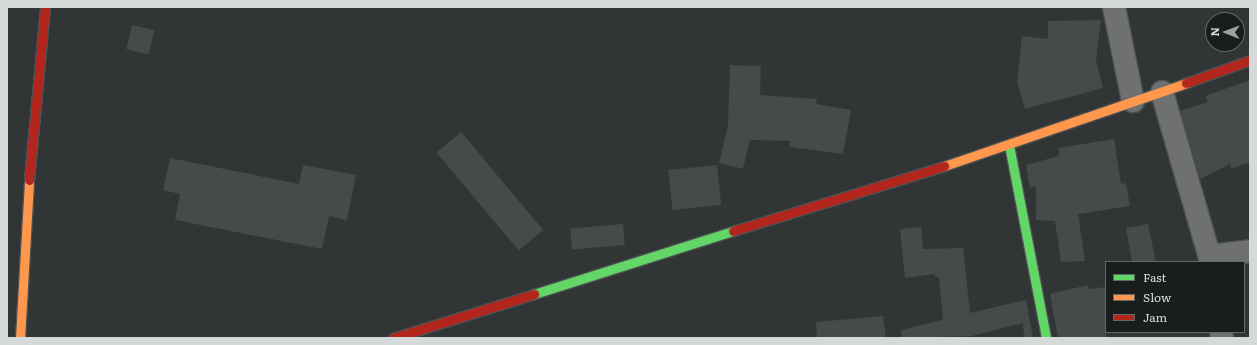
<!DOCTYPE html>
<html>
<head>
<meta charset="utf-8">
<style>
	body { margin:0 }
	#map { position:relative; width:1257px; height:345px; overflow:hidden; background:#313536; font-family:Literata,serif }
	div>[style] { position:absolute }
	.building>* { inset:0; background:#474a4b; transform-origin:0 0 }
	.roads { filter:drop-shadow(1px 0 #4f5253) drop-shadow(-1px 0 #4f5253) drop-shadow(0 1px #4f5253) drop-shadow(0 -1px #4f5253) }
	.street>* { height:22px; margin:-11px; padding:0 11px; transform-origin:11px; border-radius:11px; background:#6e7071 }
	.fast>* { height:9px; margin:-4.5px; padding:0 4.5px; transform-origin:4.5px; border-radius:4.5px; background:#63d668 }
	.slow>* { height:9px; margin:-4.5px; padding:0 4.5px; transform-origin:4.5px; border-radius:4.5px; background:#ff974d }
	.jam>* { height:9px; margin:-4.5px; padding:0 4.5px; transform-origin:4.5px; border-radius:4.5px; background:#b3261e }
	span { translate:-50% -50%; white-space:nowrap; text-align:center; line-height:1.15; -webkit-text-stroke:3.5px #1a1d1d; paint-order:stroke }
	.frame { position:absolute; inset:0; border:8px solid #d6d9da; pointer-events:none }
	.legend { position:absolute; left:1105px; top:261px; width:140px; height:72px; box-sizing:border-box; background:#1a1d1d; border:1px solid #656869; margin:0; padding:5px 7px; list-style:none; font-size:12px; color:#d6d9da }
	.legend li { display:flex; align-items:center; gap:8px; height:20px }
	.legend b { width:20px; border:1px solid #656869 }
	.north { position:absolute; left:1205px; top:12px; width:40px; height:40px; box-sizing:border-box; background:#1a1d1d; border:1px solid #656869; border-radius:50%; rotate:271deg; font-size:11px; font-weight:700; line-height:16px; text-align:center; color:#d6d9da }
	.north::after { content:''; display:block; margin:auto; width:14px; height:18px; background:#9ca0a1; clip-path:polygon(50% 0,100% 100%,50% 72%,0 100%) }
</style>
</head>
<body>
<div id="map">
	<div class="building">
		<i style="clip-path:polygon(1101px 20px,1096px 61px,1103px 88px,1025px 109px,1017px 82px,1022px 36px,1048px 39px,1048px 21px)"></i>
		<i style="left:132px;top:25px;width:23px;height:25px;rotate:13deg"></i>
		<i style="clip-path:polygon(730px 65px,761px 66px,760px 95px,817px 99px,816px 104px,851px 110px,843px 154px,790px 147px,790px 141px,750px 140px,743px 169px,719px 163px,728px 126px)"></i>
		<i style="clip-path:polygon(1250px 80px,1250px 162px,1231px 169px,1230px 164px,1200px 179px,1180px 111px,1208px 102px,1205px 96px)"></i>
		<i style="left:461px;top:132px;width:128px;height:32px;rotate:50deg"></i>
		<i style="clip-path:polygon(1114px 139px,1121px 184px,1126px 183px,1130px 206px,1078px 214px,1085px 261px,1061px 262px,1055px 221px,1036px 220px,1036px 186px,1030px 188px,1026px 165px,1059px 156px,1058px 148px)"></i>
		<i style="clip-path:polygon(170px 158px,299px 184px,303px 165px,356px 175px,347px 220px,329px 216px,322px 249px,175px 220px,180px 194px,163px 190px)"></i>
		<i style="left:717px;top:165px;width:40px;height:49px;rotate:84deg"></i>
		<i style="left:623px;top:224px;width:21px;height:53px;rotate:85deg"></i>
		<i style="clip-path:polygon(1148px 224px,1156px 262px,1132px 262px,1126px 228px)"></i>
		<i style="clip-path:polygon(921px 227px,923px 249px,963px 248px,970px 313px,1026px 300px,1033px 338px,1024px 338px,1023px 323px,972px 336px,902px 338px,901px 330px,943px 320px,939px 277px,935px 277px,935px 274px,905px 278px,900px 229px)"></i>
		<i style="clip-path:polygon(1088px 285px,1089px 289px,1106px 287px,1106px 338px,1058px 338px,1050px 294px)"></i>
		<i style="clip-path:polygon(883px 316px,886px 338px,817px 338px,816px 322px)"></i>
	</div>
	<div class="roads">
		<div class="street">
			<i style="left:1114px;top:7px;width:96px;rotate:78.6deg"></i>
			<i style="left:1162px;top:92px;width:177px;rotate:73.9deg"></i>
			<i style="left:1210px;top:256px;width:40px;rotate:-7.1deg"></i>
			<i style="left:1221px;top:332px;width:6px;rotate:81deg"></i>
		</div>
		<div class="fast">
			<i style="left:1009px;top:145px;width:197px;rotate:79.1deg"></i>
			<i style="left:534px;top:294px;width:209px;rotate:-17.6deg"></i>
		</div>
		<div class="slow">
			<i style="left:944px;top:166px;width:256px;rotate:-18.9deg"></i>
			<i style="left:20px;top:338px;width:158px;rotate:-86.7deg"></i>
		</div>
		<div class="jam">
			<i style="left:1186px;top:83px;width:68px;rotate:-19.8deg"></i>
			<i style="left:29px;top:180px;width:174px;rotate:-84.7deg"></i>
			<i style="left:733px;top:231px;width:221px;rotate:-17.1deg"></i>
			<i style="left:393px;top:338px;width:148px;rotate:-17.3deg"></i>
		</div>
	</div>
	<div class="frame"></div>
	<ul class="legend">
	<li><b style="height:5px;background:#63d668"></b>Fast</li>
	<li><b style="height:5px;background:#ff974d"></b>Slow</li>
	<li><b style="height:5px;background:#b3261e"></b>Jam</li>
	</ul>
	<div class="north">N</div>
</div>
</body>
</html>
